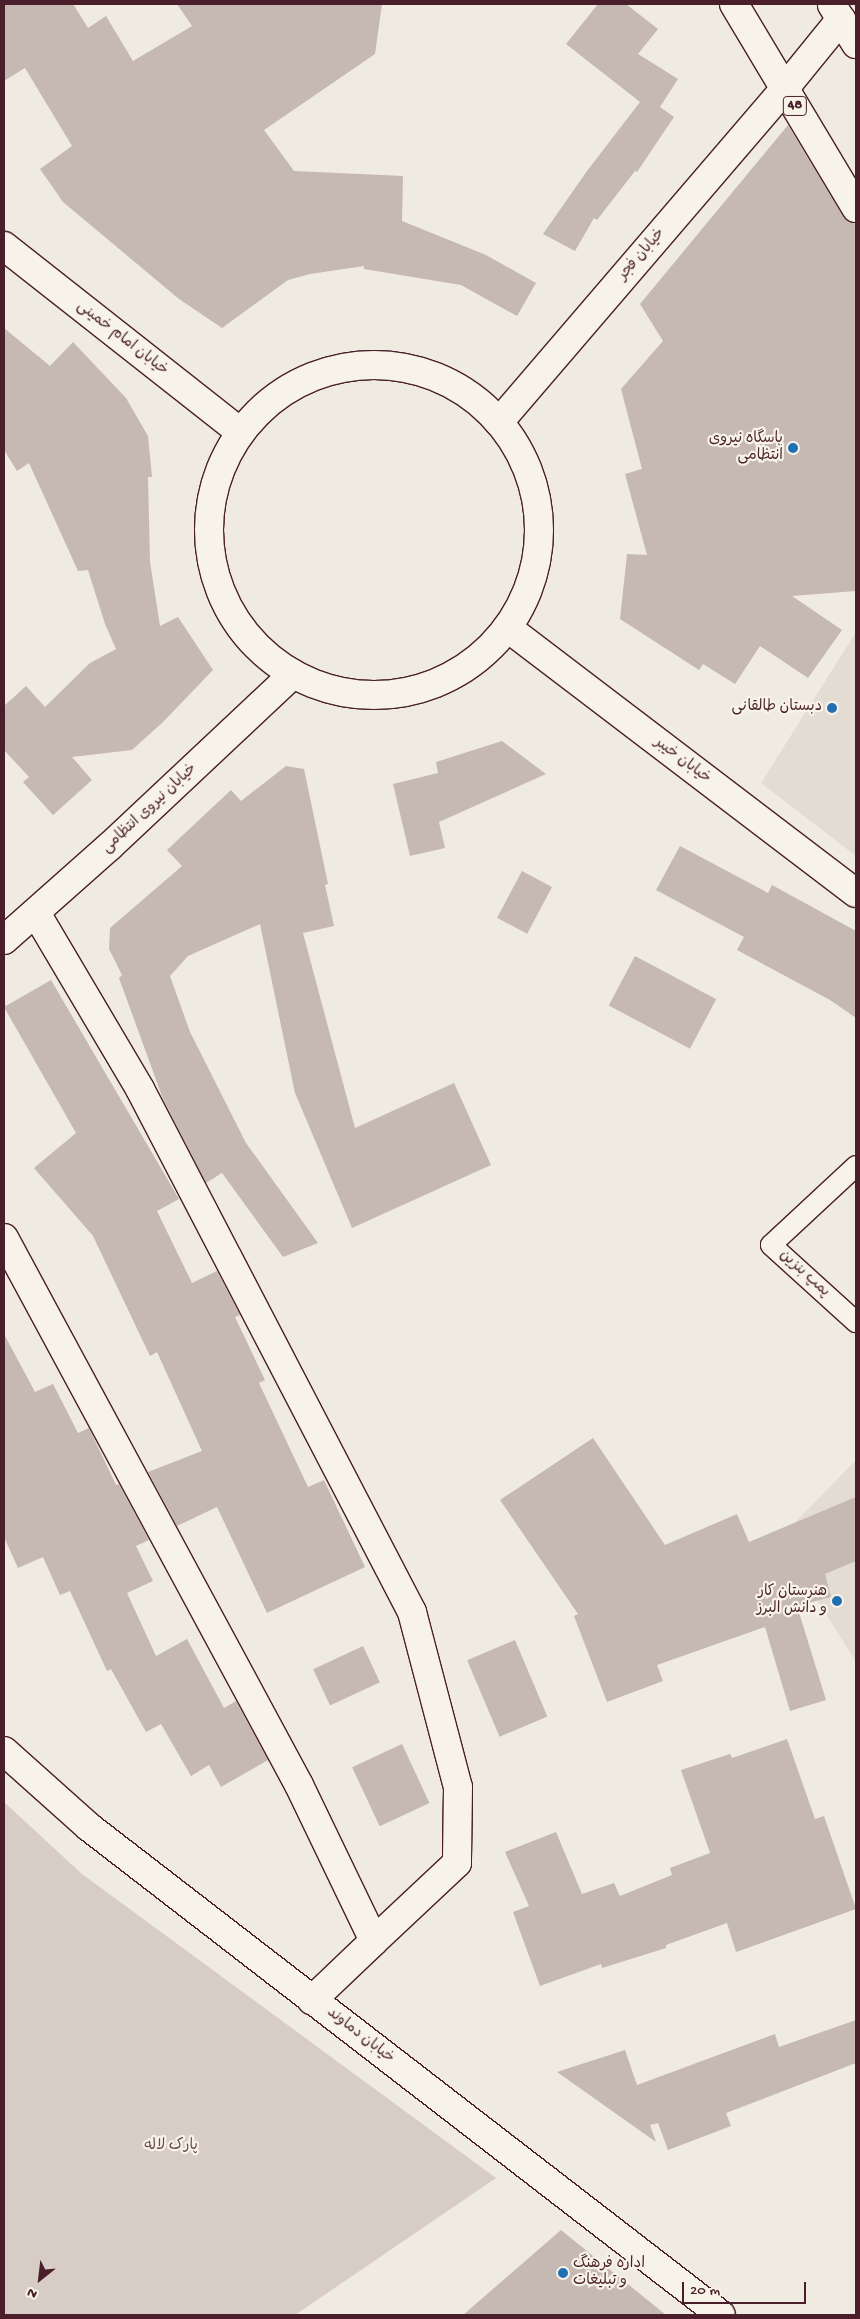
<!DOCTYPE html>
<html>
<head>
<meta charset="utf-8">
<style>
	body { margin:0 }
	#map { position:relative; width:860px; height:2319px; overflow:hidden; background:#f0ebe0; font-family:"Gochi Hand","Playpen Sans Arabic",sans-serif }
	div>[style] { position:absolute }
	.built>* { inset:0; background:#e3dcd2 }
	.green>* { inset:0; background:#d8cdc6 }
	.building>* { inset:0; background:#c6b8b3; transform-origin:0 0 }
	.roads { filter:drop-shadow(1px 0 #4a1f2b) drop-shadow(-1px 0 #4a1f2b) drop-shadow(0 1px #4a1f2b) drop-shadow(0 -1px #4a1f2b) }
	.lane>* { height:20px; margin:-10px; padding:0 10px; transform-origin:10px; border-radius:10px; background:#f7f3e8 }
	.street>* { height:28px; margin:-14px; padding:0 14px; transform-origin:14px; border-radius:14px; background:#f7f3e8 }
	.secondary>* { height:28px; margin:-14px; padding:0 14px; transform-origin:14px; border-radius:14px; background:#f7f3e8 }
	.secondary>.ring { margin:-14px; padding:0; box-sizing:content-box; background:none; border:28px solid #f7f3e8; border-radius:50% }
	.primary>* { height:28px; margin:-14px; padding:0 14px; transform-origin:14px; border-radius:14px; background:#f7f3e8 }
	.dots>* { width:14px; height:14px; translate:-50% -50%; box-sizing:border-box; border:2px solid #f7f3e8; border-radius:50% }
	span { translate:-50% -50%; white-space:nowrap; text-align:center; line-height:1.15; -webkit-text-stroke:4.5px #f7f3e8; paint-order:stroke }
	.shield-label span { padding:1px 4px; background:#f7f3e8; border:1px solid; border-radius:4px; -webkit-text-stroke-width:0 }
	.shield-label { font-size:14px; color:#4a1f2b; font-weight:700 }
	.street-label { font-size:15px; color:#4a1f2b }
	.poi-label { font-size:15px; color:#4a1f2b }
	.right { translate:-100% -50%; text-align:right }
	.left { translate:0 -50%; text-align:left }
	.park-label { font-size:15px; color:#6e4a52 }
	.frame { position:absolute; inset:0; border:5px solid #4a1f2b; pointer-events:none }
	.north { position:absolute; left:15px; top:2254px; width:50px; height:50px; -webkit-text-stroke:4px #f7f3e8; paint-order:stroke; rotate:209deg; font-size:14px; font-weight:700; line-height:20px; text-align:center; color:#4a1f2b }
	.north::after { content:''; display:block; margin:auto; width:18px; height:22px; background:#4a1f2b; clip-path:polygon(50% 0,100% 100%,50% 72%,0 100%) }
	.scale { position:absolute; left:682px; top:2282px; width:124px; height:22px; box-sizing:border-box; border:2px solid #4a1f2b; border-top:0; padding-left:6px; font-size:15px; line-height:18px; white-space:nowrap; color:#4a1f2b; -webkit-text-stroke:4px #f7f3e8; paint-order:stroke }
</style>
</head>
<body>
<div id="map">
	<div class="built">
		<i style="clip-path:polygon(856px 632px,856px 856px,761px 783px)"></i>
		<i style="clip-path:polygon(856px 1460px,856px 1662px,779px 1539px)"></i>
	</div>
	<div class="green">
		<i style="clip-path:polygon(4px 1802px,82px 1874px,496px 2178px,295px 2315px,4px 2315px)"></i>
	</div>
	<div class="building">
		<i style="clip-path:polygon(4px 4px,73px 4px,88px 28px,106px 16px,133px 61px,192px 26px,177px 4px,382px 4px,375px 54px,264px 130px,294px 171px,403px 176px,402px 221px,486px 255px,536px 283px,517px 316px,461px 285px,364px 269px,364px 266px,310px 274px,288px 280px,222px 328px,179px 299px,63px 202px,40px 169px,72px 146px,25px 68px,4px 81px)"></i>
		<i style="clip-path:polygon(598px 4px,626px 4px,658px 29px,638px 54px,678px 79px,660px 107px,674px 117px,637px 172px,635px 171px,597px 220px,594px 218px,575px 251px,543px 234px,587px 171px,640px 102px,566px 44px)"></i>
		<i style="clip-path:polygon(788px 125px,843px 216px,856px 225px,856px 591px,792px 596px,842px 630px,808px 678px,760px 646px,735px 684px,703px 664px,699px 670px,620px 619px,627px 554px,647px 555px,625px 474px,642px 469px,621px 389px,663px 341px,640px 304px)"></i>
		<i style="clip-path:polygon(4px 328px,50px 366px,73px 342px,126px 398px,148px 436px,152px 477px,148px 477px,150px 562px,160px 626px,178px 617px,213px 670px,163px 722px,132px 750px,72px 757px,92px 780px,53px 815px,23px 782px,29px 777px,4px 750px,4px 706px,26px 686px,45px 707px,90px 663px,116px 649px,105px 624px,88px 570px,78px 571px,29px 463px,17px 471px,4px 450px)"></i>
		<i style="clip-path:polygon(502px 741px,546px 774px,439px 822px,445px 848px,410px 856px,393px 784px,438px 773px,436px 762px)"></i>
		<i style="clip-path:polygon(286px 766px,304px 769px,328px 884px,325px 885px,334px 926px,303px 933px,355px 1128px,454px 1083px,491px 1165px,352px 1228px,295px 1093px,260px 924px,188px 956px,170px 976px,190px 1032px,246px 1143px,318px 1243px,283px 1257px,222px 1173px,206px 1183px,163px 1099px,119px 978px,122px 975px,109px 949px,110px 928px,182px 866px,167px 850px,231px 790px,241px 801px)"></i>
		<i style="clip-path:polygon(680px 846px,768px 893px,772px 885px,856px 931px,856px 1018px,830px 1000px,737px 950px,744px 937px,656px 890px)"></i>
		<i style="left:522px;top:871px;width:34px;height:53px;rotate:28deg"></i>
		<i style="left:635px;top:956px;width:92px;height:56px;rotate:28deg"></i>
		<i style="clip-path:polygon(51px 980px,179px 1199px,157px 1211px,192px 1283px,217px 1271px,240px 1315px,235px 1317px,265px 1380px,259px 1383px,308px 1487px,324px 1480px,365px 1567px,267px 1613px,217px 1507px,177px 1526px,148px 1472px,202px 1451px,157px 1352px,150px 1356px,93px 1236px,34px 1168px,76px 1133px,4px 1007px)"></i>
		<i style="clip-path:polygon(4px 1334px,35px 1392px,53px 1384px,78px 1433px,89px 1428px,116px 1485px,119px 1484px,149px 1540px,136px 1546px,153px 1581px,127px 1593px,156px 1656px,187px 1639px,224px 1708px,236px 1701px,268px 1760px,221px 1787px,209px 1765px,191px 1776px,161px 1724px,146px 1732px,111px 1669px,107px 1671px,70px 1591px,60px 1595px,43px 1557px,18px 1568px,4px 1537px)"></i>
		<i style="clip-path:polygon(593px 1438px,665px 1545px,737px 1514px,749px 1542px,856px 1497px,856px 1561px,825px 1574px,831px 1597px,797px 1606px,826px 1700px,790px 1711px,765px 1627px,657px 1665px,663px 1681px,607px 1702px,574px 1616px,578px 1614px,500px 1500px)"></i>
		<i style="left:515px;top:1640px;width:83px;height:52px;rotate:67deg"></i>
		<i style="left:363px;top:1646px;width:40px;height:55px;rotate:65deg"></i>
		<i style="clip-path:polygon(787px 1739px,815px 1819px,824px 1816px,856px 1909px,736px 1952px,727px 1923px,666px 1945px,666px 1948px,602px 1968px,601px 1964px,540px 1986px,513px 1912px,529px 1906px,505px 1852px,556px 1832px,582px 1894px,614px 1883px,620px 1896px,672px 1875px,670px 1868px,710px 1853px,681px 1770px,730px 1754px,732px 1758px)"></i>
		<i style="left:402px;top:1744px;width:65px;height:55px;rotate:65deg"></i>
		<i style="clip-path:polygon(856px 2020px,856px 2063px,726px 2113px,731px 2126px,668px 2150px,658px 2123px,650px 2125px,656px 2142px,557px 2072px,625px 2050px,637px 2085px,775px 2034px,779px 2047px)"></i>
		<i style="clip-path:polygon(561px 2230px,666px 2315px,463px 2315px)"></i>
	</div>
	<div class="roads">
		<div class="lane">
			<i style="left:856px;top:1166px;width:116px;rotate:137.1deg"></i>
			<i style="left:771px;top:1245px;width:115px;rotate:42.2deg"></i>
		</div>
		<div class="street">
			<i style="left:36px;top:913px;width:204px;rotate:59.4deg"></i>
			<i style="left:140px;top:1089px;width:590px;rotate:62.52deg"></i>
			<i style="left:412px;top:1612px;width:181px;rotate:75.3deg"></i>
			<i style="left:458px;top:1787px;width:76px;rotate:90.8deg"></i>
			<i style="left:457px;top:1863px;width:114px;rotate:136.8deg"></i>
			<i style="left:4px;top:1238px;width:621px;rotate:61.66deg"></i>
			<i style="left:299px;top:1785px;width:173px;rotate:64.3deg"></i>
			<i style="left:374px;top:1941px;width:86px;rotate:136.4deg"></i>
			<i style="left:4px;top:1751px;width:114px;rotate:41.8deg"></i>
			<i style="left:89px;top:1827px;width:798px;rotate:37.67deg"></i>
		</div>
		<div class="secondary">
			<i style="left:4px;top:246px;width:300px;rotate:38.2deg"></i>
			<i class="ring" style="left:209px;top:365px;width:302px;height:302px"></i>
			<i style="left:499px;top:422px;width:440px;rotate:-49.4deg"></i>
			<i style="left:508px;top:628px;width:437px;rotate:37.3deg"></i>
			<i style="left:4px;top:940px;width:142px;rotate:-41.6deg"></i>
			<i style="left:110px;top:846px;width:251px;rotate:-43.2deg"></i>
		</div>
		<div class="primary">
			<i style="left:734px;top:4px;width:238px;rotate:59.1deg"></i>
			<i style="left:832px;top:5px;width:46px;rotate:58.4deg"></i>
			<i style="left:785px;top:88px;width:89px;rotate:-50.9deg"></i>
		</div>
	</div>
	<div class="dots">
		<i style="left:793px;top:448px;background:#1f6fb2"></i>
		<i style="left:832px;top:708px;background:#1f6fb2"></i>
		<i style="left:837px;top:1601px;background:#1f6fb2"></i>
		<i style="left:563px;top:2273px;background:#1f6fb2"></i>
	</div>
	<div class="shield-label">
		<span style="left:795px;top:106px">48</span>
	</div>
	<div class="street-label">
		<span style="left:642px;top:255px;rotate:-49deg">خیابان فجر</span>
		<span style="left:122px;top:339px;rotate:38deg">خیابان امام خمینی</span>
		<span style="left:682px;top:761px;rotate:37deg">خیابان خیبر</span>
		<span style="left:150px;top:809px;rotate:-43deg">خیابان نیروی انتظامی</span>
		<span style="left:804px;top:1274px;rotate:42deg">پمپ بنزین</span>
		<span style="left:360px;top:2036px;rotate:38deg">خیابان دماوند</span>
	</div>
	<div class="poi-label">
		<span class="right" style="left:783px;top:448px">پاسگاه نیروی<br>انتظامی</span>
		<span class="right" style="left:822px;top:708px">دبستان طالقانی</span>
		<span class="right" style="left:827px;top:1601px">هنرستان کار<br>و دانش البرز</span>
		<span class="left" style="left:573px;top:2273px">اداره فرهنگ<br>و تبلیغات</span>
	</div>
	<div class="park-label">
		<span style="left:171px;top:2147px">پارک لاله</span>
	</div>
	<div class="frame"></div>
	<div class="north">N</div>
	<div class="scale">20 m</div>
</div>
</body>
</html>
